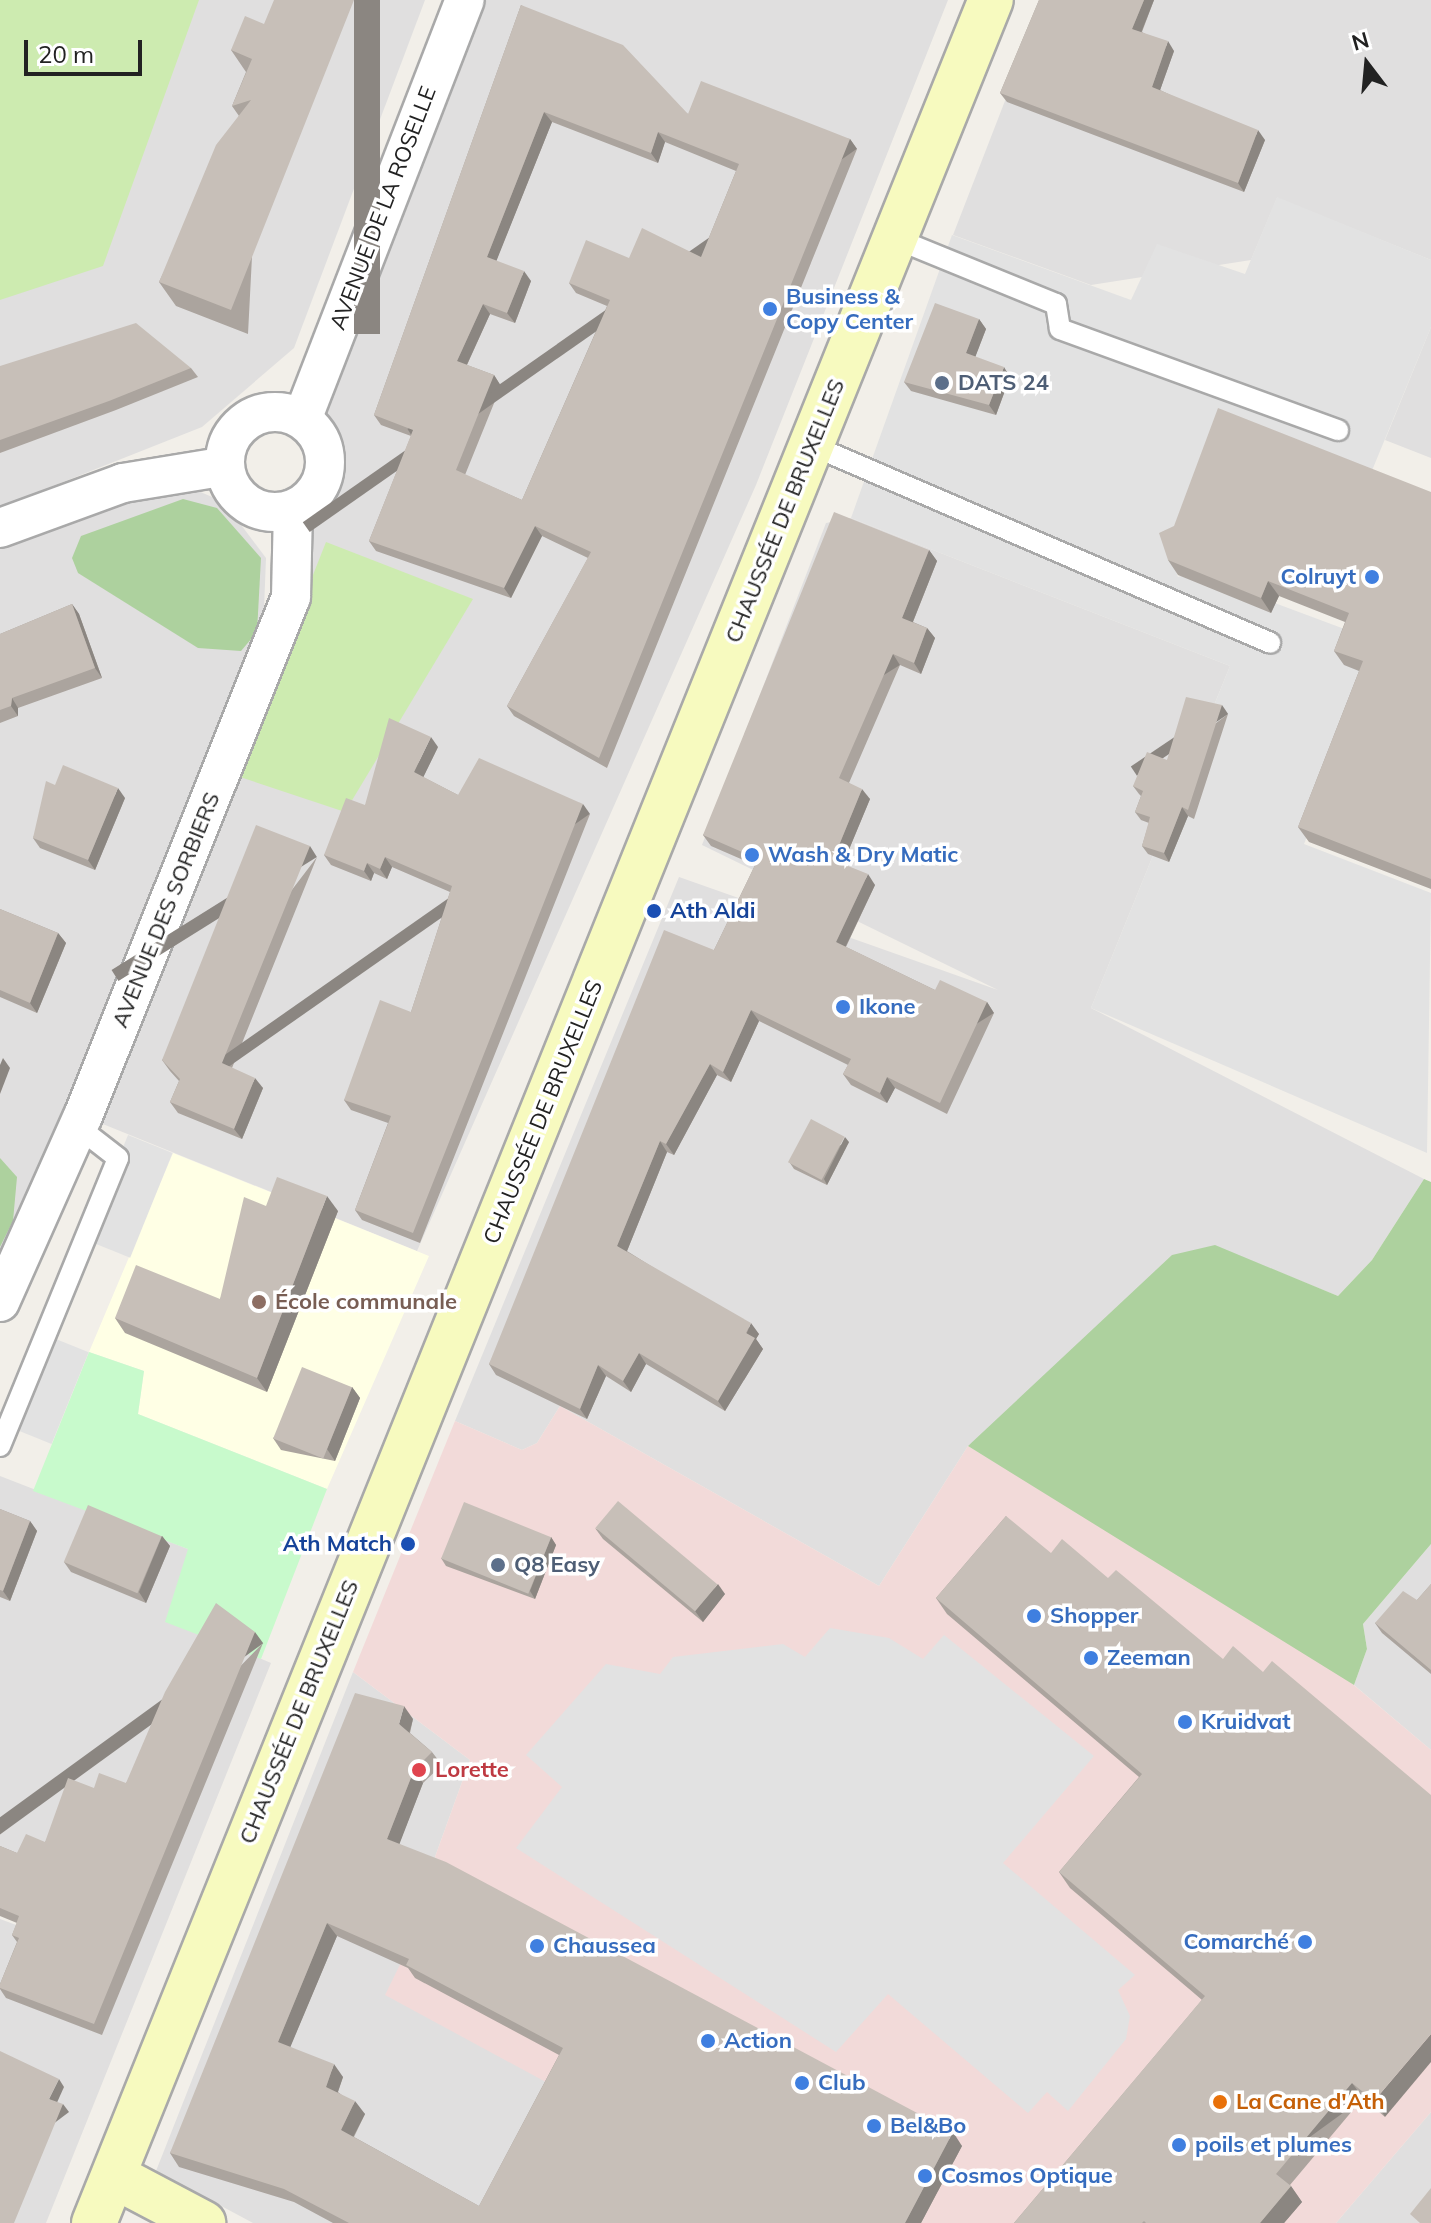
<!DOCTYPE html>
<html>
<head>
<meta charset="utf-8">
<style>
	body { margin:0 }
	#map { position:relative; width:1431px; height:2223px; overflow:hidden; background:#f2efe9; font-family:Mulish,sans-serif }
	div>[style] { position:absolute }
	.residential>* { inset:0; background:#e0dfdf }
	.commercial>* { inset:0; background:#f2dad9 }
	.education>* { inset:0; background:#ffffe5 }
	.grass>* { inset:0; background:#cdebb0 }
	.forest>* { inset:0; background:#add19e }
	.park>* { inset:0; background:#c8facc }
	.parking>* { inset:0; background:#e2e2e2; transform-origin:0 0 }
	.roads { filter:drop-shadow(2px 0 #a9a9a9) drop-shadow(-2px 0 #a9a9a9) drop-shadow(0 2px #a9a9a9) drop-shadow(0 -2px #a9a9a9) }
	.lane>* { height:20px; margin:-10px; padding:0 10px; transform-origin:10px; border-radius:10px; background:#fff }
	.street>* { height:38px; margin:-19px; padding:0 19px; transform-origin:19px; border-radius:19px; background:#fff }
	.street>.ring { margin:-19px; padding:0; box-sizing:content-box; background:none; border:38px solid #fff; border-radius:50% }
	.secondary>* { height:44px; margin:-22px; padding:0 22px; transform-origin:22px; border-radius:22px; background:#f7fabf }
	.wall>* { inset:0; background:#aba49e }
	.shaded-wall>* { inset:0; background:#8b8681; transform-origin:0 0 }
	.building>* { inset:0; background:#c7bfb8; transform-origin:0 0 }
	.dots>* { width:22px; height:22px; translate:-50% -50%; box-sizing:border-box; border:4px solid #fff; border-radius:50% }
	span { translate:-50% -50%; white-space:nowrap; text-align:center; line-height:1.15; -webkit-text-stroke:7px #fff; paint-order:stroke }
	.street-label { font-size:22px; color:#222 }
	.shop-label { font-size:22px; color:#366cbe; font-weight:700 }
	.left { translate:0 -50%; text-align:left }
	.right { translate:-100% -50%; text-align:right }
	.service-label { font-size:22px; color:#4e5e75; font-weight:700 }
	.transit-label { font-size:22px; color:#164399; font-weight:700 }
	.education-label { font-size:22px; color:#785e54; font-weight:700 }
	.health-label { font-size:22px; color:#be3a42; font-weight:700 }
	.food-label { font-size:22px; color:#c56008; font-weight:700 }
	.north { position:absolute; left:1327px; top:24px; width:80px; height:80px; -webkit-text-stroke:6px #fff; paint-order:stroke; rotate:344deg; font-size:22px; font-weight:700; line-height:32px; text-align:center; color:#222 }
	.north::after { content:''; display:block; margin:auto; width:28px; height:36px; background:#222; clip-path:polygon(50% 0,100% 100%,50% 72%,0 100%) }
	.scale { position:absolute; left:24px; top:40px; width:118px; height:36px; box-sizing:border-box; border:4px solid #222; border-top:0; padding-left:10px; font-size:24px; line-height:28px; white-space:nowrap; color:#222; -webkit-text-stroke:6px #fff; paint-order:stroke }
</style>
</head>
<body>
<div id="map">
	<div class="residential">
		<i style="clip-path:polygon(0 0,425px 0,294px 348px,202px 427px,0 507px)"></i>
		<i style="clip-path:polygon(465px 0,948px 0,756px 485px,417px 1251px,83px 1116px,307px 501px,325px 474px,322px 420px)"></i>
		<i style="clip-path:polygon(1044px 0,1431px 0,1431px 260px,1277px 198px,1251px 260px,1091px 285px,953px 235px)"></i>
		<i style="clip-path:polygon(1431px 327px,1431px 458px,1385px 440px)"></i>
		<i style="clip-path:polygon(184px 485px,224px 502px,266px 558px,263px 634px,0 1264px,0 538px)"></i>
		<i style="clip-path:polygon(851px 518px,1230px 666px,1091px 1008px,1424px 1179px,1372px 1260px,1338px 1296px,1215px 1246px,968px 1446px,879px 1586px,560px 1406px,537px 1443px,522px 1450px,455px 1421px,679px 877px,998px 990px,702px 845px,826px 523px)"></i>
		<i style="clip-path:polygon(0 1476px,188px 1549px,202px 1634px,271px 1663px,46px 2223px,0 2223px,0 1919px,73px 1946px,0 1858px)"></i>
		<i style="clip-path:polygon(1431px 1544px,1431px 1750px,1354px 1685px,1367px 1649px,1363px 1624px)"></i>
		<i style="clip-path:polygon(353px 1672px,470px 1760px,435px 1857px,448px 1867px,555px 2086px,481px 2223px,253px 2223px,156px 2171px)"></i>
		<i style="clip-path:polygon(1431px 2112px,1431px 2223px,1336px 2223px)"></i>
	</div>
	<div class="commercial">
		<i style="clip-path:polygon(560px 1406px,879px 1586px,968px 1446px,1324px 1660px,1431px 1750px,1431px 2112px,1336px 2223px,481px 2223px,555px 2087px,385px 1995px,448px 1867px,435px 1857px,470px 1760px,353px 1672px,455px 1421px,522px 1450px,537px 1443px)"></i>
	</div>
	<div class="education">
		<i style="clip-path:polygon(173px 1153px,429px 1256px,327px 1489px,138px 1414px,144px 1371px,89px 1352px)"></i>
	</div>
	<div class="grass">
		<i style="clip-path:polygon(0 0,199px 0,103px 266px,0 300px)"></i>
		<i style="clip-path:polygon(326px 542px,473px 599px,345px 812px,234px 775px)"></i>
	</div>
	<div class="forest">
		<i style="clip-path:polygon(183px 499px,217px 508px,261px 558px,257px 632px,241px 651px,198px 648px,78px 573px,72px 558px,81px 536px)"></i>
		<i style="clip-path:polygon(0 1158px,17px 1177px,13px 1221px,0 1247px)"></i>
		<i style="clip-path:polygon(1424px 1179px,1431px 1182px,1431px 1544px,1363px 1624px,1367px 1649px,1354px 1685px,968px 1446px,1172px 1255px,1215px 1245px,1338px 1296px,1372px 1260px)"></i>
	</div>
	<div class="park">
		<i style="clip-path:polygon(89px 1352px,144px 1371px,138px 1414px,327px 1489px,261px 1659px,165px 1622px,188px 1549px,33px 1491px)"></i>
	</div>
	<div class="parking">
		<i style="clip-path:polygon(1277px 197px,1431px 260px,1431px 327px,1371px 473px,1168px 548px,1178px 577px,1191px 572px,1382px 643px,1304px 844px,1431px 893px,1427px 1153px,1091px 1008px,1230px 666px,851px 518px,952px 235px,1131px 300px,1157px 244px,1245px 274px)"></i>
		<i style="left:128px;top:1135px;width:48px;height:113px;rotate:22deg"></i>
		<i style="left:46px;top:1335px;width:46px;height:99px;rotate:22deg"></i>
		<i style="clip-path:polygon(830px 1628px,889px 1638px,923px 1659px,944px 1635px,1094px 1756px,1003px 1863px,1135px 1975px,1118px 1990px,1130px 2016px,1126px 2039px,1068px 2111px,1047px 2092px,1028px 2113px,888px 1994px,836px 2052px,516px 1848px,562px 1787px,526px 1755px,606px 1664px,660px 1674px,673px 1657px,783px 1644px,805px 1657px)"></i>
	</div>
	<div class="roads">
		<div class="lane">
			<i style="left:894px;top:238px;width:175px;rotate:22.2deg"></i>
			<i style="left:1056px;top:304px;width:25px;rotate:81deg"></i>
			<i style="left:1060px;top:329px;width:296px;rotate:20deg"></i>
			<i style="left:811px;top:445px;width:500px;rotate:23.3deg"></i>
			<i style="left:0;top:1446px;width:311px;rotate:-67.7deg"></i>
			<i style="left:118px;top:1158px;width:51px;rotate:-142.2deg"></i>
		</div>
		<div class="street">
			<i class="ring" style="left:225px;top:412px;width:62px;height:62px"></i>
			<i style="left:303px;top:417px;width:447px;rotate:-68.8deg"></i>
			<i style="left:0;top:528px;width:131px;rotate:-20.1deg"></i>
			<i style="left:123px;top:483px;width:99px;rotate:-9.3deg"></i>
			<i style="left:0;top:1302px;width:204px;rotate:-66deg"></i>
			<i style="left:83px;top:1116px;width:559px;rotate:-68.16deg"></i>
			<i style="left:291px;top:597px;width:88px;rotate:-88.7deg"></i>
		</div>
		<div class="secondary">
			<i style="left:114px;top:2176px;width:101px;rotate:27.8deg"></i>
			<i style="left:94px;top:2223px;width:2397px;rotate:-68.03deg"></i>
		</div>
	</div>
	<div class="wall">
		<i style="clip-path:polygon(1039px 0,1154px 0,1142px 32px,1174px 51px,1160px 90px,1265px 140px,1244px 192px,1007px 102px,1000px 93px)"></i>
		<i style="clip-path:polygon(evenodd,521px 5px,688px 114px,850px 139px,857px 149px,607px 768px,514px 716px,507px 706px,588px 558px,542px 536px,511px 598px,376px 551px,369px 541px,411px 436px,381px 425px,374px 415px,521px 5px,552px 122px,658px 163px,665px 142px,736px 171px,701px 257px,629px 258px,569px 283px,576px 293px,607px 306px,522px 500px,465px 475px,501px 386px,494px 375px,467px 365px,490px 314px,515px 323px,531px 281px,496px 261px,552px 122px)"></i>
		<i style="clip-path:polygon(264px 24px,248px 334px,176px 306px,159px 282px,239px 116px,232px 106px,246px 72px,231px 50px)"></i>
		<i style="clip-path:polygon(979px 319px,986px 329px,975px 357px,1010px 377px,996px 415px,911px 391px,904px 382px)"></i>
		<i style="clip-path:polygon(0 366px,191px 368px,198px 377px,116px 410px,0 453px)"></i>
		<i style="clip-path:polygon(1431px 492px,1431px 889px,1309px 842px,1298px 827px,1359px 671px,1344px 665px,1334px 651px,1345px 622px,1279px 596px,1271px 613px,1178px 575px,1168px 560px)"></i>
		<i style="clip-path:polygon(929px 550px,937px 561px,913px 622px,927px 628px,935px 638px,921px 674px,900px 665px,849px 783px,870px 799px,843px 864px,875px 885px,846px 947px,935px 990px,987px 1002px,994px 1013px,947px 1114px,895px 1088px,887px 1103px,851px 1085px,843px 1074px,848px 1065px,759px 1021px,731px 1082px,717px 1075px,674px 1155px,667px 1152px,627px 1251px,759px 1334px,756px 1339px,763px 1349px,725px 1411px,646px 1364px,631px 1392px,606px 1376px,587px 1419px,496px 1375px,489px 1364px,714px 950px,755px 865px,711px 846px,703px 835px)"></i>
		<i style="clip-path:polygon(72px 604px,79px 614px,102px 678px,18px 708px,18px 716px,0 723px,0 634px)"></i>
		<i style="clip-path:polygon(1228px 714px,1194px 819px,1188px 816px,1169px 862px,1148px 854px,1142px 846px,1149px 823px,1141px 820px,1135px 812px,1141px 796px,1139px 794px,1133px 786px)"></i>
		<i style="clip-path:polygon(438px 747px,423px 777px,458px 795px,590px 814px,420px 1243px,362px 1220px,355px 1210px,388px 1123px,351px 1110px,344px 1100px,411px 1012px,450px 892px,392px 867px,387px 879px,374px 873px,371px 881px,331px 865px,324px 855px,365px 805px)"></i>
		<i style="clip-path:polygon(55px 785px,125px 798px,95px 870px,40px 848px,33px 838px)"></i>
		<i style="clip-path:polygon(317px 857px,232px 1068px,263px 1088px,242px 1139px,178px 1113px,170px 1102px,179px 1081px,170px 1071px,162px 1060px)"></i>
		<i style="clip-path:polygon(0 909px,58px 933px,66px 943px,37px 1013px,0 997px)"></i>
		<i style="clip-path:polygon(849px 1142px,827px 1185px,794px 1169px,790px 1163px)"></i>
		<i style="clip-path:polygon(266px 1206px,338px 1211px,267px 1392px,125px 1333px,115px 1318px,220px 1299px)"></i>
		<i style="clip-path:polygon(352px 1387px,360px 1398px,335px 1461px,281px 1450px,273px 1438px)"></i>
		<i style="clip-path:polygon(0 1509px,30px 1521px,37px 1531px,10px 1601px,0 1597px)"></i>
		<i style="clip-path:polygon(1006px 1516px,1385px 2117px,1363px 2098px,1290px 2185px,1302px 2202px,1284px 2223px,1014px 2223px,1202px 2000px,1070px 1888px,1059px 1872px,1139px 1777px,947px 1614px,936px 1598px)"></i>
		<i style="clip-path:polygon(595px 1528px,725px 1594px,703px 1622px,603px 1539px)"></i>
		<i style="clip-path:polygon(162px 1536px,170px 1546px,146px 1603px,71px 1572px,64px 1562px)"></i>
		<i style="clip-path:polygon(551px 1537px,556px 1545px,535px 1599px,446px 1566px,441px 1558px)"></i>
		<i style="clip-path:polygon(1431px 1584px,1431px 1674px,1382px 1633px,1375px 1623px,1417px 1600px)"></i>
		<i style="clip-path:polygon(263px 1643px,102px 2035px,6px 1998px,0 1989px,0 1984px,17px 1942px,12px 1935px,17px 1923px,0 1916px,0 1846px,17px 1853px,45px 1842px,94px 1788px,126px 1783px)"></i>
		<i style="clip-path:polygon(evenodd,413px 1719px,410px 1733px,432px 1752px,442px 1765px,423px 1783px,399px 1844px,962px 2146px,921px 2223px,333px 2223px,294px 2202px,179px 2167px,170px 2153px,413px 1719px,337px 1936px,408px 1968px,415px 1978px,559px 2055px,479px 2206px,354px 2137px,365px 2114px,338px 2092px,343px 2077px,290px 2047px,337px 1936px)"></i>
	</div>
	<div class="shaded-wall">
		<i style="left:354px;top:0;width:26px;height:334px"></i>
		<i style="clip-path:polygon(1144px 0,1154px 0,1139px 38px,1132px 29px)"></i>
		<i style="clip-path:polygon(1168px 41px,1174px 51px,1158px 96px,1152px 87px)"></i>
		<i style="clip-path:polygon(544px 112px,552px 122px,494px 267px,487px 257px)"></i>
		<i style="clip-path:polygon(1258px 130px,1265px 140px,1244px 192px,1238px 183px)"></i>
		<i style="clip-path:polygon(658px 132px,665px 142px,658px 163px,651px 153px)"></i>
		<i style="left:850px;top:139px;width:12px;height:668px;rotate:55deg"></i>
		<i style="clip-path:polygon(524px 271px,531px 281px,515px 323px,507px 313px)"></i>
		<i style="clip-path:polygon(483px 304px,490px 314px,464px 371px,457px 361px)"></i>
		<i style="clip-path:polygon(979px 319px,986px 329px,973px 363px,966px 353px)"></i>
		<i style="clip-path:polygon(1004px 367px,1010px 377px,996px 415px,989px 405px)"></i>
		<i style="left:494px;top:375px;width:13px;height:102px;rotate:58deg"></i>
		<i style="clip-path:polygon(535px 526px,542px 536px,511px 598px,504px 588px)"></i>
		<i style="clip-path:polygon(929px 550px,937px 561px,910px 629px,902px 618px)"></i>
		<i style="clip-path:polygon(1268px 581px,1279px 596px,1271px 613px,1261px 598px)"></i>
		<i style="clip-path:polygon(72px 604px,79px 614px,102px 678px,95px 668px)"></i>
		<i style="clip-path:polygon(927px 628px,935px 638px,921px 674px,914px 663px)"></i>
		<i style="left:893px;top:654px;width:13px;height:135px;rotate:58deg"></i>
		<i style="clip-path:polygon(12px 698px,18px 708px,18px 716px,11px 706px)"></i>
		<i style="left:1222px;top:705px;width:11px;height:110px;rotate:56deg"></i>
		<i style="clip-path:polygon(431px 737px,438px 747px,421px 782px,414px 772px)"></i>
		<i style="clip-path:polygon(118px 788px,125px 798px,95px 870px,88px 860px)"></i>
		<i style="clip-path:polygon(862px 789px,870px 799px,840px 871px,833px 860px)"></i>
		<i style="left:583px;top:804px;width:12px;height:461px;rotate:55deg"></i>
		<i style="clip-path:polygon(1182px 807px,1188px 816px,1169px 862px,1164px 853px)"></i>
		<i style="left:310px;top:846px;width:13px;height:234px;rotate:58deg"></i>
		<i style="clip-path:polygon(385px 857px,392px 867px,387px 879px,380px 869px)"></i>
		<i style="clip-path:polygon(367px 863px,374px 873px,371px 881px,364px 871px)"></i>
		<i style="clip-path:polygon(868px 874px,875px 885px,843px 952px,836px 942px)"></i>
		<i style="clip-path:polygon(58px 933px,66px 943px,37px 1013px,30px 1003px)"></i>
		<i style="left:987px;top:1002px;width:13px;height:111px;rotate:58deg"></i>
		<i style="clip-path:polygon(751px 1010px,759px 1021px,731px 1082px,723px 1072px)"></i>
		<i style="clip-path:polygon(3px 1058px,10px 1068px,0 1094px,0 1065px)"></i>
		<i style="clip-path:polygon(710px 1064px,717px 1075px,674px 1155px,666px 1144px)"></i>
		<i style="clip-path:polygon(887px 1077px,895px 1088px,887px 1103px,880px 1093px)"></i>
		<i style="clip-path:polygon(255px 1078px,263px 1088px,242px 1139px,234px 1129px)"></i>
		<i style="clip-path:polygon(845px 1137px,849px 1142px,827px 1185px,824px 1179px)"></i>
		<i style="clip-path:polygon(660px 1141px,667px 1152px,625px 1256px,617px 1246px)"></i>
		<i style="clip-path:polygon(327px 1196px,338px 1211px,267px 1392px,257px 1378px)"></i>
		<i style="clip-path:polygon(751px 1323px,759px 1334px,756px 1339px,763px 1349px,725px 1411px,718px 1401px)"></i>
		<i style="clip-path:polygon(639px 1353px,646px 1364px,631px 1392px,623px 1381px)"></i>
		<i style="clip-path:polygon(598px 1365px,606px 1376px,587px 1419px,580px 1409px)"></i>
		<i style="clip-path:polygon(352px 1387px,360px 1398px,335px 1461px,327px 1449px)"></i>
		<i style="clip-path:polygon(30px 1521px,37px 1531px,10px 1601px,3px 1591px)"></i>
		<i style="clip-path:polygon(162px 1536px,170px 1546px,146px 1603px,139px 1592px)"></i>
		<i style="clip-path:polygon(551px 1537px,556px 1545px,535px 1599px,530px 1591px)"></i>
		<i style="clip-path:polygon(718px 1584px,725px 1594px,703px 1622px,695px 1611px)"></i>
		<i style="left:255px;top:1632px;width:14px;height:424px;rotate:54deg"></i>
		<i style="clip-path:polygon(404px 1706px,413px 1719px,408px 1738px,399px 1724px)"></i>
		<i style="clip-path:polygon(414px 1770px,423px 1783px,396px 1853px,387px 1839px)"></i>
		<i style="clip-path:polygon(327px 1923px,337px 1936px,287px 2055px,278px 2042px)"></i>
		<i style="clip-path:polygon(1431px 2034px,1431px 2062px,1385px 2117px,1374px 2101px)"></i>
		<i style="clip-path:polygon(334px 2064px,343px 2077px,335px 2100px,326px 2087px)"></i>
		<i style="clip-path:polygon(59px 2079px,64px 2087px,55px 2107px,49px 2099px)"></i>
		<i style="left:1352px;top:2083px;width:19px;height:119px;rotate:54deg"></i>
		<i style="clip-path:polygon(355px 2101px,365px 2114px,350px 2143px,341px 2130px)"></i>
		<i style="left:63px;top:2104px;width:10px;height:129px;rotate:53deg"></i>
		<i style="clip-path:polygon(953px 2132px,962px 2146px,921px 2223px,905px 2223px)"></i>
		<i style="clip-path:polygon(1291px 2186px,1302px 2202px,1284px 2223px,1260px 2223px)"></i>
	</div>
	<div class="building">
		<i style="clip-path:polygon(274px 0,354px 0,231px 310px,159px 282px,216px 145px,251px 100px,232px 106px,252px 59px,231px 50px,245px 16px,264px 24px)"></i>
		<i style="clip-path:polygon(1039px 0,1144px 0,1132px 29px,1168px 41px,1152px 87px,1258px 130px,1238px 183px,1000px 93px)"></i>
		<i style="clip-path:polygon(evenodd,521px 5px,623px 45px,688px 114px,701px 81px,850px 139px,599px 758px,507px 706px,591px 552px,535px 526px,504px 588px,369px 541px,413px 430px,374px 415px,521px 5px,544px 112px,651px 153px,658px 132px,739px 164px,701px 257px,642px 228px,629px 258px,586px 240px,569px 283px,610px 300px,522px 500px,456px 470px,494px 375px,457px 361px,483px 304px,507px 313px,524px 271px,487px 257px,544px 112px)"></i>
		<i style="clip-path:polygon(935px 303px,979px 319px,966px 353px,1004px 367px,989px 405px,904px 382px)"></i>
		<i style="clip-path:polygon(136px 323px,191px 368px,109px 401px,0 440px,0 366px)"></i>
		<i style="clip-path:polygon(1218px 408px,1431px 492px,1431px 879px,1298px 827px,1363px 661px,1334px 651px,1349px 613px,1268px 581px,1261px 598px,1168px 560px,1159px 533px,1174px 526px)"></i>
		<i style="clip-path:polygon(834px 512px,929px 550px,902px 618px,927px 628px,914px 663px,893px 654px,839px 778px,862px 789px,833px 860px,868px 874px,836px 942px,935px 990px,940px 980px,987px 1002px,940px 1103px,887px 1077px,880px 1093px,843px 1074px,851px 1059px,751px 1010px,723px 1072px,710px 1064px,666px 1144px,660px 1141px,617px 1246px,751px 1323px,746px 1333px,755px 1338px,718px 1401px,639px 1353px,623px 1381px,598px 1365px,580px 1409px,489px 1364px,664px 930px,714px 950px,758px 859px,703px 835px)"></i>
		<i style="clip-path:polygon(72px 604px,95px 668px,12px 698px,11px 706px,0 710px,0 634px)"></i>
		<i style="clip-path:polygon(1186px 697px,1222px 705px,1188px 810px,1182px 807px,1164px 853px,1142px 846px,1150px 817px,1135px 812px,1143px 791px,1133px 786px,1147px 752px,1167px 760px)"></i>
		<i style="clip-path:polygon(389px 718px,431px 737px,414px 772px,458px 795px,479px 758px,583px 804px,413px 1233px,355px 1210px,391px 1116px,344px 1100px,380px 1000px,411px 1012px,452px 886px,385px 857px,380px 869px,367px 863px,364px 871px,324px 855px,346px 798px,365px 805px)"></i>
		<i style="clip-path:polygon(63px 765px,118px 788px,88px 860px,33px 838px,46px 781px,55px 785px)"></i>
		<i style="clip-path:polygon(256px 825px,310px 846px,222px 1063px,255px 1078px,234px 1129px,170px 1102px,180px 1079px,162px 1060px)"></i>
		<i style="clip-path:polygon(0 909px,58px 933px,30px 1003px,0 990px)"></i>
		<i style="left:811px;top:1119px;width:38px;height:49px;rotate:28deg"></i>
		<i style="clip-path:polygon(277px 1177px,327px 1196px,257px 1378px,115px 1318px,136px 1265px,220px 1299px,244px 1197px,266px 1206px)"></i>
		<i style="left:302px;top:1367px;width:54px;height:77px;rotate:22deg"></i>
		<i style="left:618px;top:1501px;width:130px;height:35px;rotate:40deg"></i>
		<i style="left:464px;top:1502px;width:94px;height:61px;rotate:22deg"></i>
		<i style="left:88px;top:1505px;width:80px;height:62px;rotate:23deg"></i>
		<i style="clip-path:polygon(0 1509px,30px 1521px,3px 1591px,0 1590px)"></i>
		<i style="clip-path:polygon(1006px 1516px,1051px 1553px,1062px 1539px,1108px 1578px,1116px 1570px,1223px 1659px,1233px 1646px,1263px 1672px,1272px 1661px,1431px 1795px,1431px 2034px,1374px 2101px,1352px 2083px,1276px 2174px,1291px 2186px,1260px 2223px,1146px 2223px,1144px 2221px,1142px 2223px,1014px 2223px,1205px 1996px,1059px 1872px,1142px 1774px,936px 1598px)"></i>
		<i style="clip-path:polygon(1431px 1584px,1431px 1670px,1375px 1623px,1403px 1591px,1417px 1600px)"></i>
		<i style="clip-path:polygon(216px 1603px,255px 1632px,94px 2024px,0 1988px,0 1984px,19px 1938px,12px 1935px,19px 1916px,0 1908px,0 1846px,17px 1853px,26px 1834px,45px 1842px,68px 1778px,94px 1788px,99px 1773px,126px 1783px,165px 1692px)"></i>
		<i style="clip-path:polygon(evenodd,355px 1693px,404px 1706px,399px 1724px,432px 1752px,414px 1770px,387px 1839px,446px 1862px,953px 2132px,905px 2223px,349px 2223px,284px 2189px,170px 2153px,355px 1693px,327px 1923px,409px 1959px,406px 1965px,563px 2048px,479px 2206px,341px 2130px,355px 2101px,326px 2087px,334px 2064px,278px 2042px,327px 1923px)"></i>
		<i style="clip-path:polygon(0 2051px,59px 2079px,49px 2099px,63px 2104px,14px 2223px,0 2223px)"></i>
		<i style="clip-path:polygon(1431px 2188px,1431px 2223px,1420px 2223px,1410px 2214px)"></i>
	</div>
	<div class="dots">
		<i style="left:770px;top:309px;background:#3f7fe0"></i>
		<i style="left:942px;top:383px;background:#5c6f8a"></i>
		<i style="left:1372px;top:577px;background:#3f7fe0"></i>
		<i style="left:752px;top:855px;background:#3f7fe0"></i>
		<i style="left:654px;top:911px;background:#1a4fb4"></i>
		<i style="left:843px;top:1007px;background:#3f7fe0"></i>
		<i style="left:259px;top:1302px;background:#8d6e63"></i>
		<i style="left:408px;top:1544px;background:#1a4fb4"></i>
		<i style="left:498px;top:1565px;background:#5c6f8a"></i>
		<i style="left:1034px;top:1616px;background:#3f7fe0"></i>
		<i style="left:1091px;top:1658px;background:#3f7fe0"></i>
		<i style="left:1185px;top:1722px;background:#3f7fe0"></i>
		<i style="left:419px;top:1770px;background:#e0444e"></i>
		<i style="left:1305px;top:1942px;background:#3f7fe0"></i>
		<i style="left:537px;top:1946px;background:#3f7fe0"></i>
		<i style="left:708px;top:2041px;background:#3f7fe0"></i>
		<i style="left:802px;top:2083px;background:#3f7fe0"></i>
		<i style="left:1220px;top:2102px;background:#e8710a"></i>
		<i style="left:874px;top:2126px;background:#3f7fe0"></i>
		<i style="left:1179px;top:2145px;background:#3f7fe0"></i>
		<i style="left:925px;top:2176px;background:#3f7fe0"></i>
	</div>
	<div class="street-label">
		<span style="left:383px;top:208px;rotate:-69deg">AVENUE DE LA ROSELLE</span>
		<span style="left:785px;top:511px;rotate:-68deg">CHAUSSÉE DE BRUXELLES</span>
		<span style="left:166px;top:910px;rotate:-68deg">AVENUE DES SORBIERS</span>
		<span style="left:543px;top:1112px;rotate:-68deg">CHAUSSÉE DE BRUXELLES</span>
		<span style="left:299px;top:1712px;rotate:-68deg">CHAUSSÉE DE BRUXELLES</span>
	</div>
	<div class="shop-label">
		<span class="left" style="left:786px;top:309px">Business &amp;<br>Copy Center</span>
		<span class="right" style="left:1356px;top:577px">Colruyt</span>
		<span class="left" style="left:768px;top:855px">Wash &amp; Dry Matic</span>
		<span class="left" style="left:859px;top:1007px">Ikone</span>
		<span class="left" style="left:1050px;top:1616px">Shopper</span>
		<span class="left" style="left:1107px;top:1658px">Zeeman</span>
		<span class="left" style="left:1201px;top:1722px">Kruidvat</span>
		<span class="right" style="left:1289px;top:1942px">Comarché</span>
		<span class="left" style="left:553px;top:1946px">Chaussea</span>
		<span class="left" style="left:724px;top:2041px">Action</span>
		<span class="left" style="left:818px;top:2083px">Club</span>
		<span class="left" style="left:890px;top:2126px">Bel&amp;Bo</span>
		<span class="left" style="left:1195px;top:2145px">poils et plumes</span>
		<span class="left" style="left:941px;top:2176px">Cosmos Optique</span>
	</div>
	<div class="service-label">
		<span class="left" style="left:958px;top:383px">DATS 24</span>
		<span class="left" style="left:514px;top:1565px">Q8 Easy</span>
	</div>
	<div class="transit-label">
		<span class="left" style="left:670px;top:911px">Ath Aldi</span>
		<span class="right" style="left:392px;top:1544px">Ath Match</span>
	</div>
	<div class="education-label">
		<span class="left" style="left:275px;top:1302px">École communale</span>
	</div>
	<div class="health-label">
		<span class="left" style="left:435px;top:1770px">Lorette</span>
	</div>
	<div class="food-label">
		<span class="left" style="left:1236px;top:2102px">La Cane d'Ath</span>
	</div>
	<div class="north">N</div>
	<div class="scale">20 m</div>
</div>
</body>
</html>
